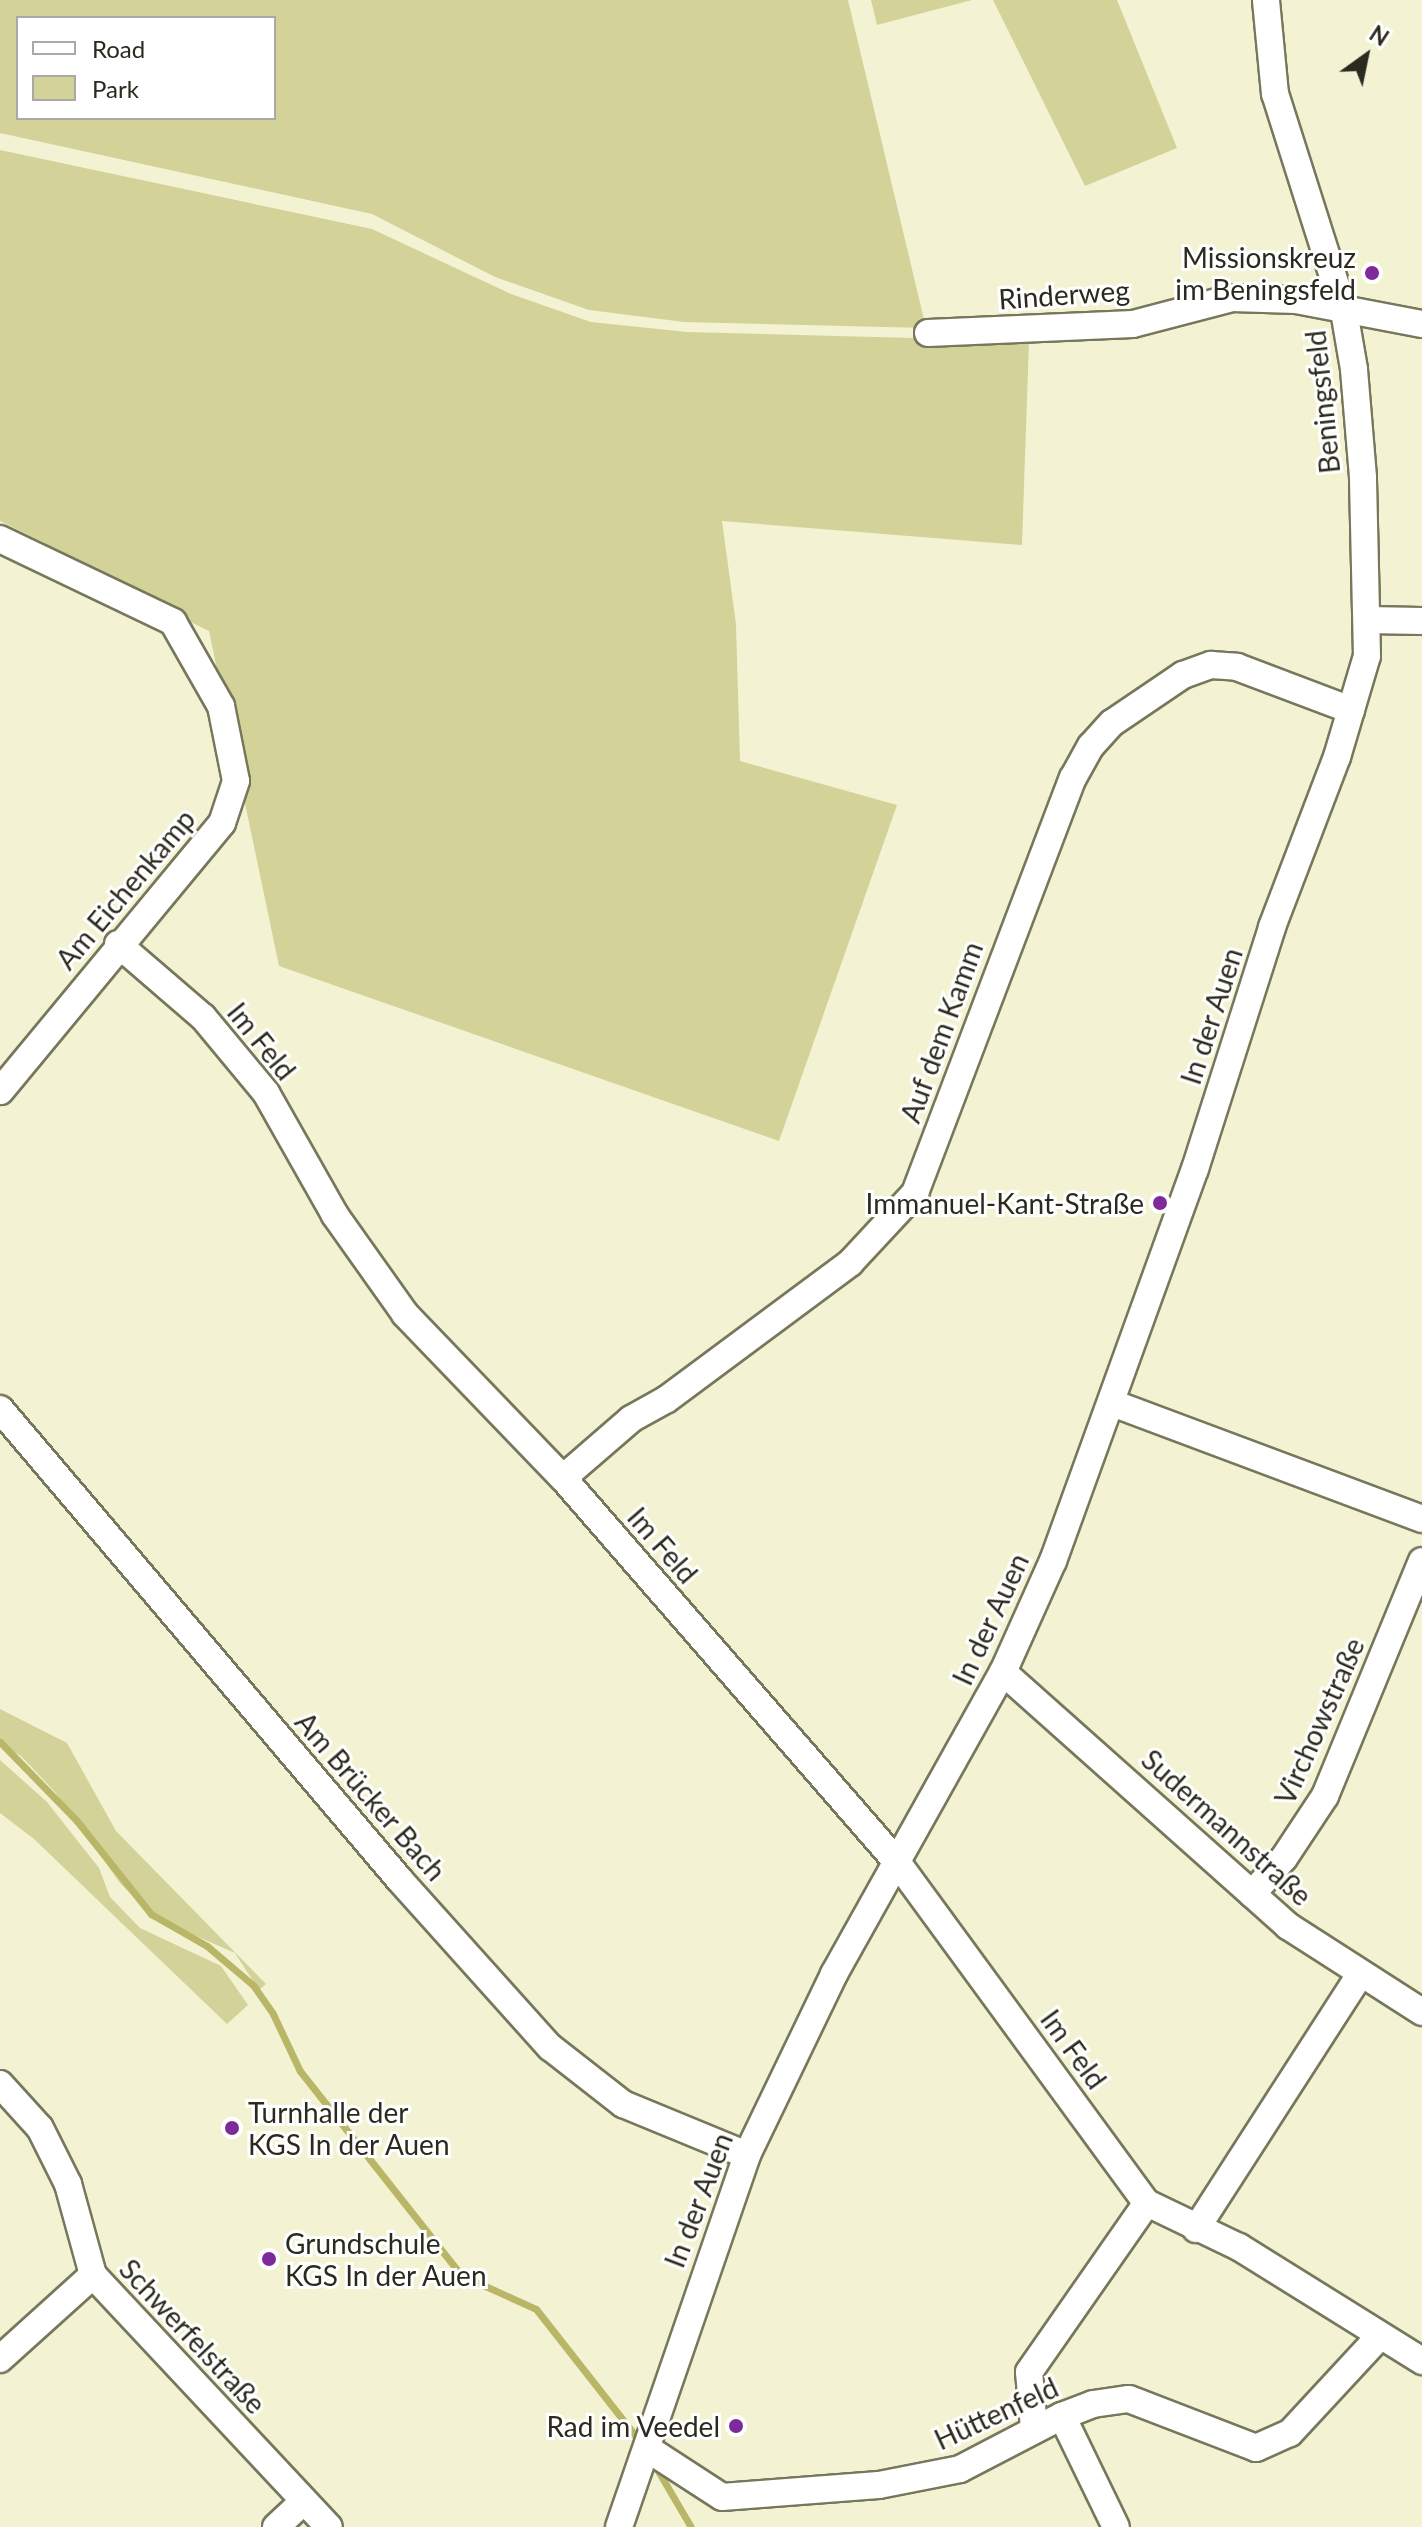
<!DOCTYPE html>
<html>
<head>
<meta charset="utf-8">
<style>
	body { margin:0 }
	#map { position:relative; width:1422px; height:2527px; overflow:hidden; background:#f3f3d4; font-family:Lato,sans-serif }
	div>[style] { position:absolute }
	.green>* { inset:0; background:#d3d298 }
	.stream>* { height:7px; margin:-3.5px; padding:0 3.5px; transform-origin:3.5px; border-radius:3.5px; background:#b9b767 }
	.roads { filter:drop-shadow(2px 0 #77775b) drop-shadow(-2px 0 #77775b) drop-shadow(0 2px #77775b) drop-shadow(0 -2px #77775b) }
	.minor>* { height:26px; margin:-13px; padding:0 13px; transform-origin:13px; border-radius:13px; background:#fff }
	.dots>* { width:22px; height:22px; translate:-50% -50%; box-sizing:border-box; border:4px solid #fff; border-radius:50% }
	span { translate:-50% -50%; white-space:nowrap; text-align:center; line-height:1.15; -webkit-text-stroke:6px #fff; paint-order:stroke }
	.poi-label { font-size:28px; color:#2a2a1e }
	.right { translate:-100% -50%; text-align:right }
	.left { translate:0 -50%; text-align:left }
	.street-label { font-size:28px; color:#2a2a1e }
	.legend { position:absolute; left:16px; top:16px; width:260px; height:104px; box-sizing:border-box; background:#fff; border:2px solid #aaaaa5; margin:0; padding:10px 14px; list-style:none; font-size:24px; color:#2a2a1e }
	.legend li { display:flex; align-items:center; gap:16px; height:40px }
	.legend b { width:40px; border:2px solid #aaaaa5 }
	.north { position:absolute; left:1326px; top:16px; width:80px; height:80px; -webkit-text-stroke:6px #fff; paint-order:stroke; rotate:33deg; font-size:22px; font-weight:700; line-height:32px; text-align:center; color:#2a2a1e }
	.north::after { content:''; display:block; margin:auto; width:28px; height:36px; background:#2a2a1e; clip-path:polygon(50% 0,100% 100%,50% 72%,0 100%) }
</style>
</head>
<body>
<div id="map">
	<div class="green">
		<i style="clip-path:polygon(evenodd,0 0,848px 0,926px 328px,684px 322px,589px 310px,495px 277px,372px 214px,0 133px,0 0,18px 18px,274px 18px,274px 118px,18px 118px,18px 18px)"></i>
		<i style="clip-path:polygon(871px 0,972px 0,877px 25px)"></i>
		<i style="clip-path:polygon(993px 0,1117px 0,1177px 148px,1085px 186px)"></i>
		<i style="clip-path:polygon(0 150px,372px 229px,511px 294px,591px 322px,687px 332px,1029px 341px,1022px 545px,722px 521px,736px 624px,740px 761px,897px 805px,779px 1141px,279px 966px,209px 631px,40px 549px,45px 543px,0 521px)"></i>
		<i style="clip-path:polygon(0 1709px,67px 1743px,116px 1831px,266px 1984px,259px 1990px,235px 1953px,153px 1917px,120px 1883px,55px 1792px,21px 1756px,0 1744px)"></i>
		<i style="clip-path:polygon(0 1760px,47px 1802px,99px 1868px,110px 1897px,140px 1928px,221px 1966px,248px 2005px,227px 2024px,34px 1839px,0 1813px)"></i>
	</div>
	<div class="stream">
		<i style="left:0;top:1742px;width:110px;rotate:45.7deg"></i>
		<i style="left:77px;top:1821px;width:119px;rotate:51.5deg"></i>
		<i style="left:151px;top:1914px;width:64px;rotate:29.7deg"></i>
		<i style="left:207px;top:1946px;width:60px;rotate:40.3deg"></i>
		<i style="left:253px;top:1985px;width:35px;rotate:55deg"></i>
		<i style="left:273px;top:2014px;width:63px;rotate:64.7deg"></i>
		<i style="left:300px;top:2071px;width:260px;rotate:51.7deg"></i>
		<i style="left:461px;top:2275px;width:82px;rotate:24.4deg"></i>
		<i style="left:536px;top:2309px;width:170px;rotate:51.9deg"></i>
		<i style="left:654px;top:2464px;width:73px;rotate:59.6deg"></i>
	</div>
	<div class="roads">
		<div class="minor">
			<i style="left:928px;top:333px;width:205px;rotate:-2.5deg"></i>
			<i style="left:1133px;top:324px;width:102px;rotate:-14.7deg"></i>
			<i style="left:1232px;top:298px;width:64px;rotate:1.8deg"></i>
			<i style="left:1296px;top:300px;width:128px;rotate:10.8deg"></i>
			<i style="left:0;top:539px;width:192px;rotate:25.6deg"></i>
			<i style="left:173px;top:622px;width:97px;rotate:60.3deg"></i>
			<i style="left:221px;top:706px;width:76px;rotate:78.7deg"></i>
			<i style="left:236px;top:781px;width:44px;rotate:108.4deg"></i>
			<i style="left:222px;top:823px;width:348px;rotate:129.6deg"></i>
			<i style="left:1367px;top:620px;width:55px;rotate:1deg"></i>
			<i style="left:118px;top:944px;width:112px;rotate:40.7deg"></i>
			<i style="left:203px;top:1017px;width:99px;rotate:50.3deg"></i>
			<i style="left:266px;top:1093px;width:140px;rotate:60.5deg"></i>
			<i style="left:335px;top:1215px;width:121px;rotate:54.7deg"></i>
			<i style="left:405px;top:1314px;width:228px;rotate:46.1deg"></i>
			<i style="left:563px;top:1478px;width:509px;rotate:48.98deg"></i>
			<i style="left:897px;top:1862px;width:423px;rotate:53.8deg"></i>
			<i style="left:1147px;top:2203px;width:102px;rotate:25.6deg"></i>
			<i style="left:1239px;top:2247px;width:216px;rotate:31.9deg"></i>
			<i style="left:1112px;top:1403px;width:331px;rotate:20.5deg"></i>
			<i style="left:0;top:1409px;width:617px;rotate:49.67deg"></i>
			<i style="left:399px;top:1879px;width:226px;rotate:48.1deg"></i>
			<i style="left:550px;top:2047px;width:93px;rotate:38deg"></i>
			<i style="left:623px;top:2104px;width:134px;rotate:22.4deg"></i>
			<i style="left:563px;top:1478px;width:90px;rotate:-40.9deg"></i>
			<i style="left:631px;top:1419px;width:41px;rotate:-29.1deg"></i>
			<i style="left:667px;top:1399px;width:228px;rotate:-36.6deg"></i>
			<i style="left:850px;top:1263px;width:96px;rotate:-47.1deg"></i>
			<i style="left:915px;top:1193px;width:444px;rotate:-69.2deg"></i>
			<i style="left:1073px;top:778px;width:37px;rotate:-61deg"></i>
			<i style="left:1091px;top:746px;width:31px;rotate:-48deg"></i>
			<i style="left:1112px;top:723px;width:86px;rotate:-34.1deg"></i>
			<i style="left:1183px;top:675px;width:30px;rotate:-20deg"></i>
			<i style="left:1211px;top:665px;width:26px;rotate:4deg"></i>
			<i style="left:1237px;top:667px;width:122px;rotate:20.7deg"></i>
			<i style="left:1003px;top:1672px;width:382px;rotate:41.7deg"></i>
			<i style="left:1288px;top:1926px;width:159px;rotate:32.7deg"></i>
			<i style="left:1252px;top:1894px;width:48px;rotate:-48.4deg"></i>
			<i style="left:1284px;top:1858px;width:74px;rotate:-56.5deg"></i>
			<i style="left:1325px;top:1796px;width:254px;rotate:-67.6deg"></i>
			<i style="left:0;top:2084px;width:59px;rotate:47.7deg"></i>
			<i style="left:40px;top:2128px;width:63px;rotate:63.4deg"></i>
			<i style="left:68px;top:2184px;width:94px;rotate:74.6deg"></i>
			<i style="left:93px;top:2275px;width:345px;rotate:46.9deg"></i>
			<i style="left:1196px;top:2229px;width:302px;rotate:-57.2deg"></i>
			<i style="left:0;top:2359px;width:125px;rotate:-42.1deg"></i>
			<i style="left:1062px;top:2416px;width:123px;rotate:64.1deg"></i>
			<i style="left:1034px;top:2428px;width:56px;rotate:-95.1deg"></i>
			<i style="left:1029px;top:2372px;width:206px;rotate:-55.1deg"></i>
			<i style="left:648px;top:2449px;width:88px;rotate:33deg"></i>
			<i style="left:722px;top:2497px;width:157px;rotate:-4.4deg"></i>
			<i style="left:879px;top:2485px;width:83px;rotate:-11.2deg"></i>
			<i style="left:960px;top:2469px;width:115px;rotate:-27.5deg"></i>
			<i style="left:1062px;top:2416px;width:33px;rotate:-21deg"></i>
			<i style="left:1093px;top:2404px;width:36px;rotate:-8deg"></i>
			<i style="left:1129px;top:2399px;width:136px;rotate:21.1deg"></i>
			<i style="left:1256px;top:2448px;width:37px;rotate:-24deg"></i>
			<i style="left:1290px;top:2433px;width:131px;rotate:-47.2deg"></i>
			<i style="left:276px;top:2527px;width:37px;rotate:-43deg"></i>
			<i style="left:619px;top:2527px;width:393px;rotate:-71deg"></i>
			<i style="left:747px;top:2155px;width:201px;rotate:-64.3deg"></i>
			<i style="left:834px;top:1974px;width:346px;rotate:-60.8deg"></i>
			<i style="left:1003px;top:1672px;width:122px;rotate:-65.8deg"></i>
			<i style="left:1053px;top:1561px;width:417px;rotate:-70.1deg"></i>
			<i style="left:1195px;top:1169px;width:254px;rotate:-72.3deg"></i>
			<i style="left:1272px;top:927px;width:182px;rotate:-69.1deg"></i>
			<i style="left:1337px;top:757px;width:105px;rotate:-73.5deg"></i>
			<i style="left:1367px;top:656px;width:179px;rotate:-91.3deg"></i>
			<i style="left:1363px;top:477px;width:108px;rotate:-94.8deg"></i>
			<i style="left:1354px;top:369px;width:59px;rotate:-99.8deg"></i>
			<i style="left:1344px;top:311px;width:228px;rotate:-107.6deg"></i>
			<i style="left:1275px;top:94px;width:94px;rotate:-95.5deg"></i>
		</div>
	</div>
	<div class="dots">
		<i style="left:1372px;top:273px;background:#7e2a99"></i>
		<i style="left:1160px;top:1203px;background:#7e2a99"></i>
		<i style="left:232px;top:2128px;background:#7e2a99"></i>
		<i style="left:269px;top:2259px;background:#7e2a99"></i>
		<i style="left:736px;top:2426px;background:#7e2a99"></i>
	</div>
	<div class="poi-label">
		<span class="right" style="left:1356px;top:273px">Missionskreuz<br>im Beningsfeld</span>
		<span class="right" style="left:1144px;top:1203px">Immanuel-Kant-Straße</span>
		<span class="left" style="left:248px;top:2128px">Turnhalle der<br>KGS In der Auen</span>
		<span class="left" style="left:285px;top:2259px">Grundschule<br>KGS In der Auen</span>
		<span class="right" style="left:720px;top:2426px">Rad im Veedel</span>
	</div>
	<div class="street-label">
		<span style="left:1064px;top:294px;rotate:-4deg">Rinderweg</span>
		<span style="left:1322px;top:402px;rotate:-96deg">Beningsfeld</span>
		<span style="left:125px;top:889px;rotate:-50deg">Am Eichenkamp</span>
		<span style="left:1211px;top:1016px;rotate:-72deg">In der Auen</span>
		<span style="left:941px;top:1032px;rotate:-70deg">Auf dem Kamm</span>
		<span style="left:262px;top:1041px;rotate:51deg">Im Feld</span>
		<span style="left:663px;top:1545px;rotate:49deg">Im Feld</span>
		<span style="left:990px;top:1619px;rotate:-65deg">In der Auen</span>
		<span style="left:1319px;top:1721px;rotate:-66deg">Virchowstraße</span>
		<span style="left:371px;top:1796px;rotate:49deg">Am Brücker Bach</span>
		<span style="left:1227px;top:1827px;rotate:42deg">Sudermannstraße</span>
		<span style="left:1074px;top:2049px;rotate:54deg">Im Feld</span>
		<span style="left:698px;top:2200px;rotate:-69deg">In der Auen</span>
		<span style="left:193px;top:2336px;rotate:47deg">Schwerfelstraße</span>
		<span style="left:996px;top:2413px;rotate:-25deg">Hüttenfeld</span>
	</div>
	<ul class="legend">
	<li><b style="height:10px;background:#fff"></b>Road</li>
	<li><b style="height:22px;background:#d3d298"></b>Park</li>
	</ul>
	<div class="north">N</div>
</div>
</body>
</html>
